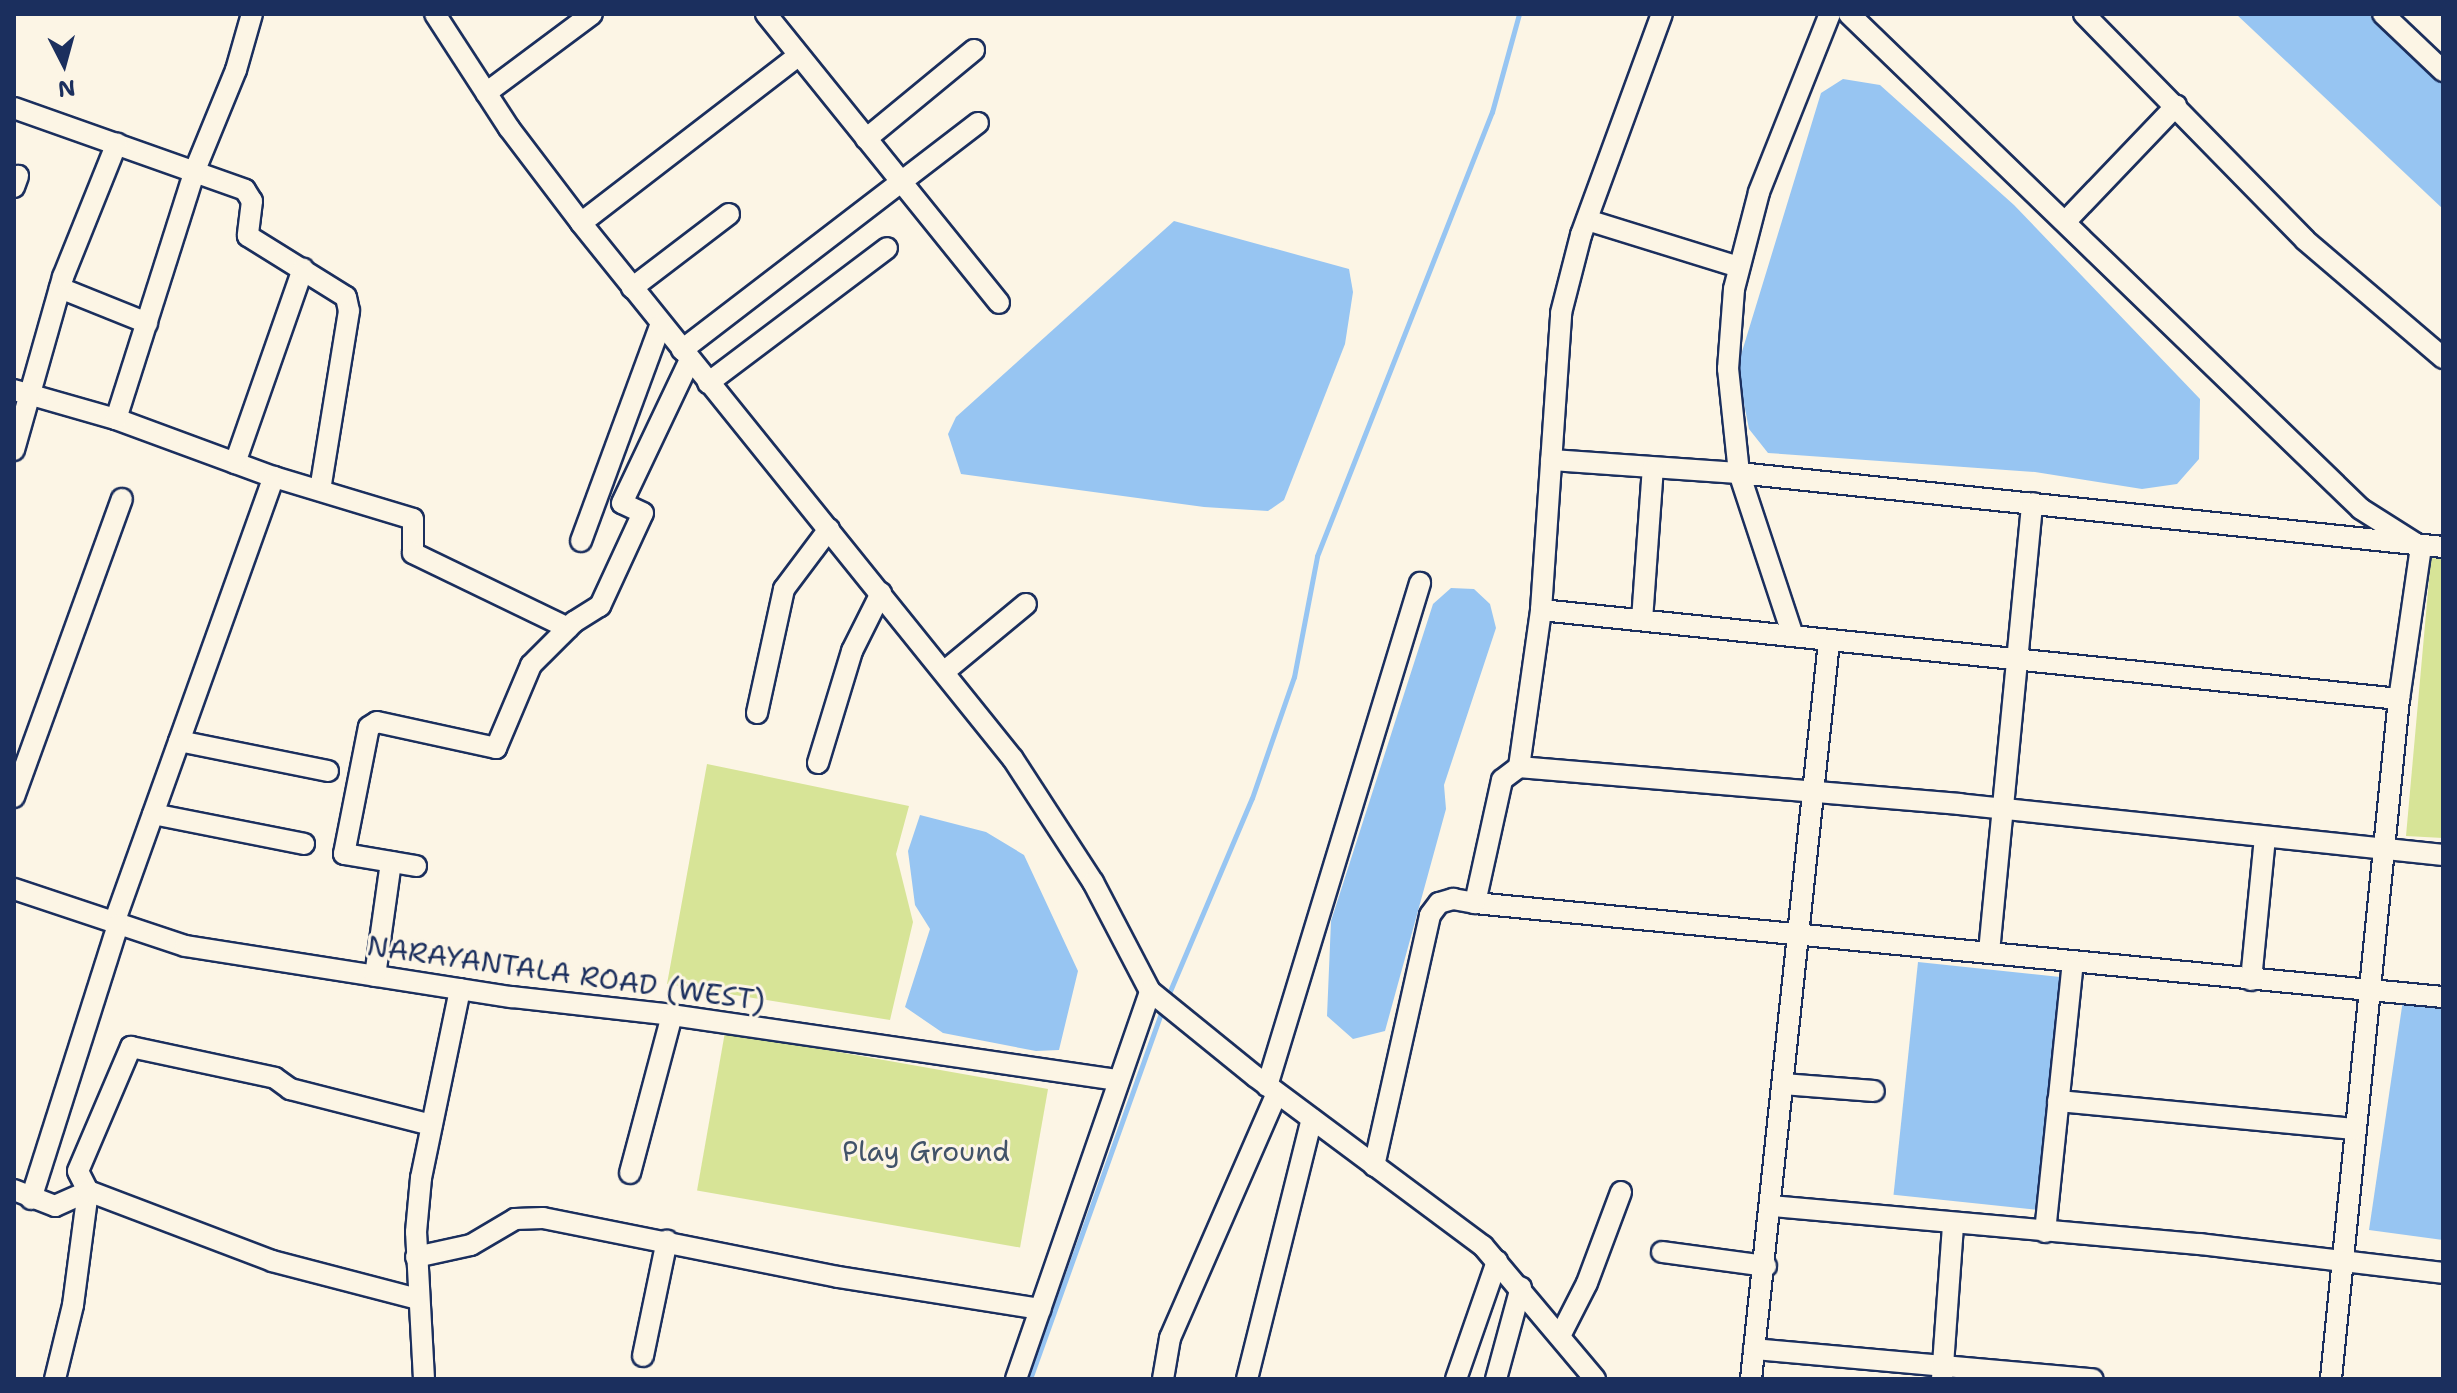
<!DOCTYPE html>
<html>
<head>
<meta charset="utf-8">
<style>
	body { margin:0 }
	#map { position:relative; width:2457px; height:1393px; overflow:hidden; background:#fcf5e5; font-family:"Shantell Sans",sans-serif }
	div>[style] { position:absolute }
	.green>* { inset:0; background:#d7e497; transform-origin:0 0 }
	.water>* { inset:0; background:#97c5f2; transform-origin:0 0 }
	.stream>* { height:5px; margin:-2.5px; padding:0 2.5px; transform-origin:2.5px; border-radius:2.5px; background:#97c5f2 }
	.roads { filter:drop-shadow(2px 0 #1b2f5e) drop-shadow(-2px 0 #1b2f5e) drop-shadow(0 2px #1b2f5e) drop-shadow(0 -2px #1b2f5e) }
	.minor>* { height:20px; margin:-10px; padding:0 10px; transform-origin:10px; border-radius:10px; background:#fcf5e5 }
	span { translate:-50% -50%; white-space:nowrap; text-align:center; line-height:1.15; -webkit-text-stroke:6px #fcf5e5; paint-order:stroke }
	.street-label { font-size:28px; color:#1b2f5e }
	.park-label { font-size:28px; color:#415369 }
	.frame { position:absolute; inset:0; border:16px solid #1b2f5e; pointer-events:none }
	.north { position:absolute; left:24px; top:24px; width:80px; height:80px; -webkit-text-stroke:6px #fcf5e5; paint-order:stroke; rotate:174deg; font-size:22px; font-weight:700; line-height:32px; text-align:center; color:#1b2f5e }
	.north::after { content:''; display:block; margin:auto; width:28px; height:36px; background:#1b2f5e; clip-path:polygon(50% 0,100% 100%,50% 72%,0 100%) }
</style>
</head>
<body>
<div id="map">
	<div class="green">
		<i style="clip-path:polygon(2431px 558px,2443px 559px,2443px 838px,2406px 836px)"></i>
		<i style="clip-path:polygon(707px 764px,909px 806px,896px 854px,913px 922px,890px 1020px,667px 984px)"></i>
		<i style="left:725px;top:1032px;width:328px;height:161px;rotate:10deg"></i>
	</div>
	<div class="water">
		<i style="clip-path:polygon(2236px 14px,2368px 14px,2443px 84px,2443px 209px)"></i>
		<i style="clip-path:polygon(1843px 79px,1880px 85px,2014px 205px,2200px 399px,2199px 459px,2177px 484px,2142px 489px,2035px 472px,1768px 453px,1749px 429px,1737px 368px,1821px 93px)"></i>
		<i style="clip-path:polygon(1174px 221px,1349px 269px,1353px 292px,1345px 344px,1284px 500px,1268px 511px,1204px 507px,961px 474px,948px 434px,956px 417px)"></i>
		<i style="clip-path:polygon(1451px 588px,1474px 589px,1490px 604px,1496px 628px,1444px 785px,1446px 809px,1385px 1031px,1353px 1039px,1327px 1016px,1331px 921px,1433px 604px)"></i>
		<i style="clip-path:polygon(920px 815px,986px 832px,1024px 855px,1078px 971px,1059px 1050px,1036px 1051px,943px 1033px,905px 1007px,930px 929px,915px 905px,908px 851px)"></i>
		<i style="left:1918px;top:962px;width:143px;height:234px;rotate:6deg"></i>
		<i style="clip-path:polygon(2403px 1000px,2443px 1004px,2443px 1240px,2369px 1230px)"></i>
	</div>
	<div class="stream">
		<i style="left:1167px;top:998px;width:217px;rotate:-67deg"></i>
		<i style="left:1252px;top:798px;width:128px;rotate:-70.9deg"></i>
		<i style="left:1294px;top:677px;width:123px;rotate:-79.2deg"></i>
		<i style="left:1317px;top:556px;width:477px;rotate:-68.5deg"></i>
		<i style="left:1492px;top:112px;width:102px;rotate:-74.6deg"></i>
		<i style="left:1030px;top:1379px;width:395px;rotate:-70.3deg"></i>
	</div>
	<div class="roads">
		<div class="minor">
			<i style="left:435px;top:14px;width:136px;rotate:57deg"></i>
			<i style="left:509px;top:128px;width:119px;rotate:52.8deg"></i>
			<i style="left:581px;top:223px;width:688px;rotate:51.13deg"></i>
			<i style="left:1013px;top:759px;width:147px;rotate:57deg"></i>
			<i style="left:1093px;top:882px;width:123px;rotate:62.4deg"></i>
			<i style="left:1150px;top:991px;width:136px;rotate:39.1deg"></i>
			<i style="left:1256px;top:1077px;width:283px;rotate:36.7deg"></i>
			<i style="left:1483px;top:1246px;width:174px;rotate:49.9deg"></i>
			<i style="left:766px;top:14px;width:371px;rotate:51.1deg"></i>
			<i style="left:1849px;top:14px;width:712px;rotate:44.03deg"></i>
			<i style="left:2361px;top:509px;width:71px;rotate:32.3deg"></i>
			<i style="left:2421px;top:547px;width:154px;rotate:98.2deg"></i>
			<i style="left:2399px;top:699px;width:683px;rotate:95.71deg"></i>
			<i style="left:2084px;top:14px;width:316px;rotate:45.6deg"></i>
			<i style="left:2305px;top:240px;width:182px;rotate:40.5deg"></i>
			<i style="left:2383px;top:14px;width:83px;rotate:43.5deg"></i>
			<i style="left:486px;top:93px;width:132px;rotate:-36.7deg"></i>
			<i style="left:14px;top:108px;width:245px;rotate:19.5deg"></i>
			<i style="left:245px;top:190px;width:13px;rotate:58deg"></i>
			<i style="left:252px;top:201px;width:35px;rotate:97deg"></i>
			<i style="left:248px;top:236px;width:115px;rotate:31.9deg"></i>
			<i style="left:346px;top:297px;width:14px;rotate:78deg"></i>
			<i style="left:349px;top:311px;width:181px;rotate:99.2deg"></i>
			<i style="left:866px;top:139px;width:140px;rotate:-39.5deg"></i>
			<i style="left:14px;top:187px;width:12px;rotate:-70deg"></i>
			<i style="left:1587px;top:220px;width:159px;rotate:17.2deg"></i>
			<i style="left:2065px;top:222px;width:161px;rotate:-46.3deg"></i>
			<i style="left:581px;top:223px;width:274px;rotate:-37.6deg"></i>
			<i style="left:60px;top:288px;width:94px;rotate:21.9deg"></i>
			<i style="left:632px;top:288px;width:122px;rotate:-37.3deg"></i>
			<i style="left:682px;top:350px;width:373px;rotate:-37.5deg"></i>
			<i style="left:708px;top:383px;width:224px;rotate:-37deg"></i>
			<i style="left:14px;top:390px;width:106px;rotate:15.9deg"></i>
			<i style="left:116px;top:419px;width:168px;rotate:20.2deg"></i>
			<i style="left:274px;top:477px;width:145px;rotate:16.8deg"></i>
			<i style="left:413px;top:519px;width:34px;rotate:90deg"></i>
			<i style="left:413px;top:553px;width:172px;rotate:25.8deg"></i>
			<i style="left:116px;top:419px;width:261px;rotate:-72.4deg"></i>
			<i style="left:195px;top:170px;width:108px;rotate:-67.7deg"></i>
			<i style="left:236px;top:70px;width:58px;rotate:-74.1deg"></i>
			<i style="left:14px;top:450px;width:180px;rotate:-74.2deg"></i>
			<i style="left:63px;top:277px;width:144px;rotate:-68.1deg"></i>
			<i style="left:1551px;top:460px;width:188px;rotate:4deg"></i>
			<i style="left:1739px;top:473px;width:708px;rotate:6deg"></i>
			<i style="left:235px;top:463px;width:206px;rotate:-70.7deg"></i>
			<i style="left:581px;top:541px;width:231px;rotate:-69.8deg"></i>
			<i style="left:1541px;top:610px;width:863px;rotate:5.92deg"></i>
			<i style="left:1642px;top:620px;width:152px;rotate:-85.9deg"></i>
			<i style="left:1793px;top:636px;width:172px;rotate:-108.3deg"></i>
			<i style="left:1739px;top:473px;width:105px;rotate:-96deg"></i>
			<i style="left:1728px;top:369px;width:80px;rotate:-85.7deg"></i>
			<i style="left:1734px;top:289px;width:100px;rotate:-75.5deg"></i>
			<i style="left:1759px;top:192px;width:192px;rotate:-68.3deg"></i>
			<i style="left:945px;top:671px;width:105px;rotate:-39.6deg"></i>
			<i style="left:757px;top:713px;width:127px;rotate:-77.7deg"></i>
			<i style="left:784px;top:589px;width:75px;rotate:-53.1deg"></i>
			<i style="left:179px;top:741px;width:152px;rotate:11.4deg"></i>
			<i style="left:818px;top:763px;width:117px;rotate:-73.1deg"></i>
			<i style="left:852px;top:651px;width:65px;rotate:-63.4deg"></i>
			<i style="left:1519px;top:767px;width:159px;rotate:-82deg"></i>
			<i style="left:1541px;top:610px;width:298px;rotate:-86.1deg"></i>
			<i style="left:1561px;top:313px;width:81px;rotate:-75.6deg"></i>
			<i style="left:1581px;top:235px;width:235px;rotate:-69.9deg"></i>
			<i style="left:14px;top:797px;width:317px;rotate:-70.1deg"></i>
			<i style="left:153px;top:814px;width:154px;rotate:11.2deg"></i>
			<i style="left:2443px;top:855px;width:486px;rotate:-174deg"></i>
			<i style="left:1960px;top:804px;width:443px;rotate:-175.2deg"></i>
			<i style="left:1519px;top:767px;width:21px;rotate:143deg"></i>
			<i style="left:1502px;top:780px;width:126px;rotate:102.4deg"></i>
			<i style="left:1475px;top:903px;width:973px;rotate:5.55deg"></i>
			<i style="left:416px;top:866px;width:73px;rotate:-170.5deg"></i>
			<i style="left:344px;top:854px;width:129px;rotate:-78.9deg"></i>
			<i style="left:369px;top:727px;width:9px;rotate:-32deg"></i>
			<i style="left:377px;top:722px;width:122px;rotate:12.3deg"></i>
			<i style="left:496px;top:748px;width:90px;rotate:-67.1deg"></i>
			<i style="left:531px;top:665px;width:61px;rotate:-45deg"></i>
			<i style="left:574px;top:622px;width:31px;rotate:-32deg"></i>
			<i style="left:600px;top:606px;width:102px;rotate:-65.2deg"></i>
			<i style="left:643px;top:513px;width:23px;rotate:-155deg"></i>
			<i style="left:622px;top:503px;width:158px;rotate:-64.6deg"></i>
			<i style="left:14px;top:889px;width:180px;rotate:18.4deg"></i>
			<i style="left:185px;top:946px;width:331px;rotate:8.9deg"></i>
			<i style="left:512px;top:997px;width:161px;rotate:6.4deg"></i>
			<i style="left:672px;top:1015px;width:451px;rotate:8.3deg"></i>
			<i style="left:114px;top:923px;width:474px;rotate:-70.3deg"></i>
			<i style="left:1989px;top:952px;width:451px;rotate:-84.5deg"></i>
			<i style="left:375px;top:976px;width:115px;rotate:-82deg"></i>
			<i style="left:2251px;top:980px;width:143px;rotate:-84.4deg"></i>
			<i style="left:1783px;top:1084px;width:91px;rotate:4.4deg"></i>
			<i style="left:1267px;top:1086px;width:526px;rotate:-73.08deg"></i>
			<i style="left:2058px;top:1101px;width:298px;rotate:5.4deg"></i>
			<i style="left:1374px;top:1166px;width:257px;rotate:-77.4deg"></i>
			<i style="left:1430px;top:915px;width:15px;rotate:-53deg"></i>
			<i style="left:1439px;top:903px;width:15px;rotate:-16deg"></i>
			<i style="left:1453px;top:899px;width:22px;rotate:10deg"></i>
			<i style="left:630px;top:1173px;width:163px;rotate:-75.1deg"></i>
			<i style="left:14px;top:1190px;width:44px;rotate:21.3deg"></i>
			<i style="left:55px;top:1206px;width:36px;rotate:-24deg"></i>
			<i style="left:88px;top:1191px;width:22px;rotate:-117deg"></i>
			<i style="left:78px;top:1171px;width:135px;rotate:-66.9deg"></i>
			<i style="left:131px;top:1047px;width:147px;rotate:12.1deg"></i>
			<i style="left:275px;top:1078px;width:19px;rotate:36deg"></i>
			<i style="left:290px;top:1089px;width:146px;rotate:14.3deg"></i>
			<i style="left:31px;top:1199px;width:288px;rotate:-72.4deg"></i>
			<i style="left:1772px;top:1206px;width:430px;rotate:5.1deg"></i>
			<i style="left:2200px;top:1244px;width:245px;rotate:6.8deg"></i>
			<i style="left:2045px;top:1232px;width:271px;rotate:-84.1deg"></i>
			<i style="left:1662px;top:1252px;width:105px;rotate:7.7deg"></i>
			<i style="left:416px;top:1257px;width:56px;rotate:-12.3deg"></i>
			<i style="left:471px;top:1245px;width:51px;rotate:-30.6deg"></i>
			<i style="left:515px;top:1219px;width:28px;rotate:-2deg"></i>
			<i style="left:543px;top:1218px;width:301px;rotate:11.3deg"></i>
			<i style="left:838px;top:1277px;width:205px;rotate:9deg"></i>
			<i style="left:1560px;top:1336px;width:59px;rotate:-63deg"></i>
			<i style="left:1587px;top:1283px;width:97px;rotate:-69.5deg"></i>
			<i style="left:1754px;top:1349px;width:340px;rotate:5.1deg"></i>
			<i style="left:643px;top:1356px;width:118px;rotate:-78.3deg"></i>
			<i style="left:55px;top:1379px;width:76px;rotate:-76.3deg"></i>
			<i style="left:73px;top:1305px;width:115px;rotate:-82.5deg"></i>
			<i style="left:88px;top:1191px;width:197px;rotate:20.8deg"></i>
			<i style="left:272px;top:1261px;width:151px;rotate:14.6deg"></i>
			<i style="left:424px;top:1379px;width:147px;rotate:-93.1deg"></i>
			<i style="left:416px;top:1232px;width:54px;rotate:-84.7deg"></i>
			<i style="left:421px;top:1178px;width:193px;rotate:-78.3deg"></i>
			<i style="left:1016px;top:1379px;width:410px;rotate:-70.9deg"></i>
			<i style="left:1163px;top:1379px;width:42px;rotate:-80.3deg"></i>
			<i style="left:1170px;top:1338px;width:267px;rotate:-66.4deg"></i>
			<i style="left:1247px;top:1379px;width:268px;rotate:-76deg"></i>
			<i style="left:1456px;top:1379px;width:125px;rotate:-70.8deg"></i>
			<i style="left:1496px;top:1379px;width:95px;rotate:-74.8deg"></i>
			<i style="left:1751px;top:1379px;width:741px;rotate:-83.96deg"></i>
			<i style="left:1942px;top:1379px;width:154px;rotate:-85.9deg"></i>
		</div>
	</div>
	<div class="street-label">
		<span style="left:566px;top:973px;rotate:8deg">NARAYANTALA ROAD (WEST)</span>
	</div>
	<div class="park-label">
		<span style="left:926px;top:1151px">Play Ground</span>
	</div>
	<div class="frame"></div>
	<div class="north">N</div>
</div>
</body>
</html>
